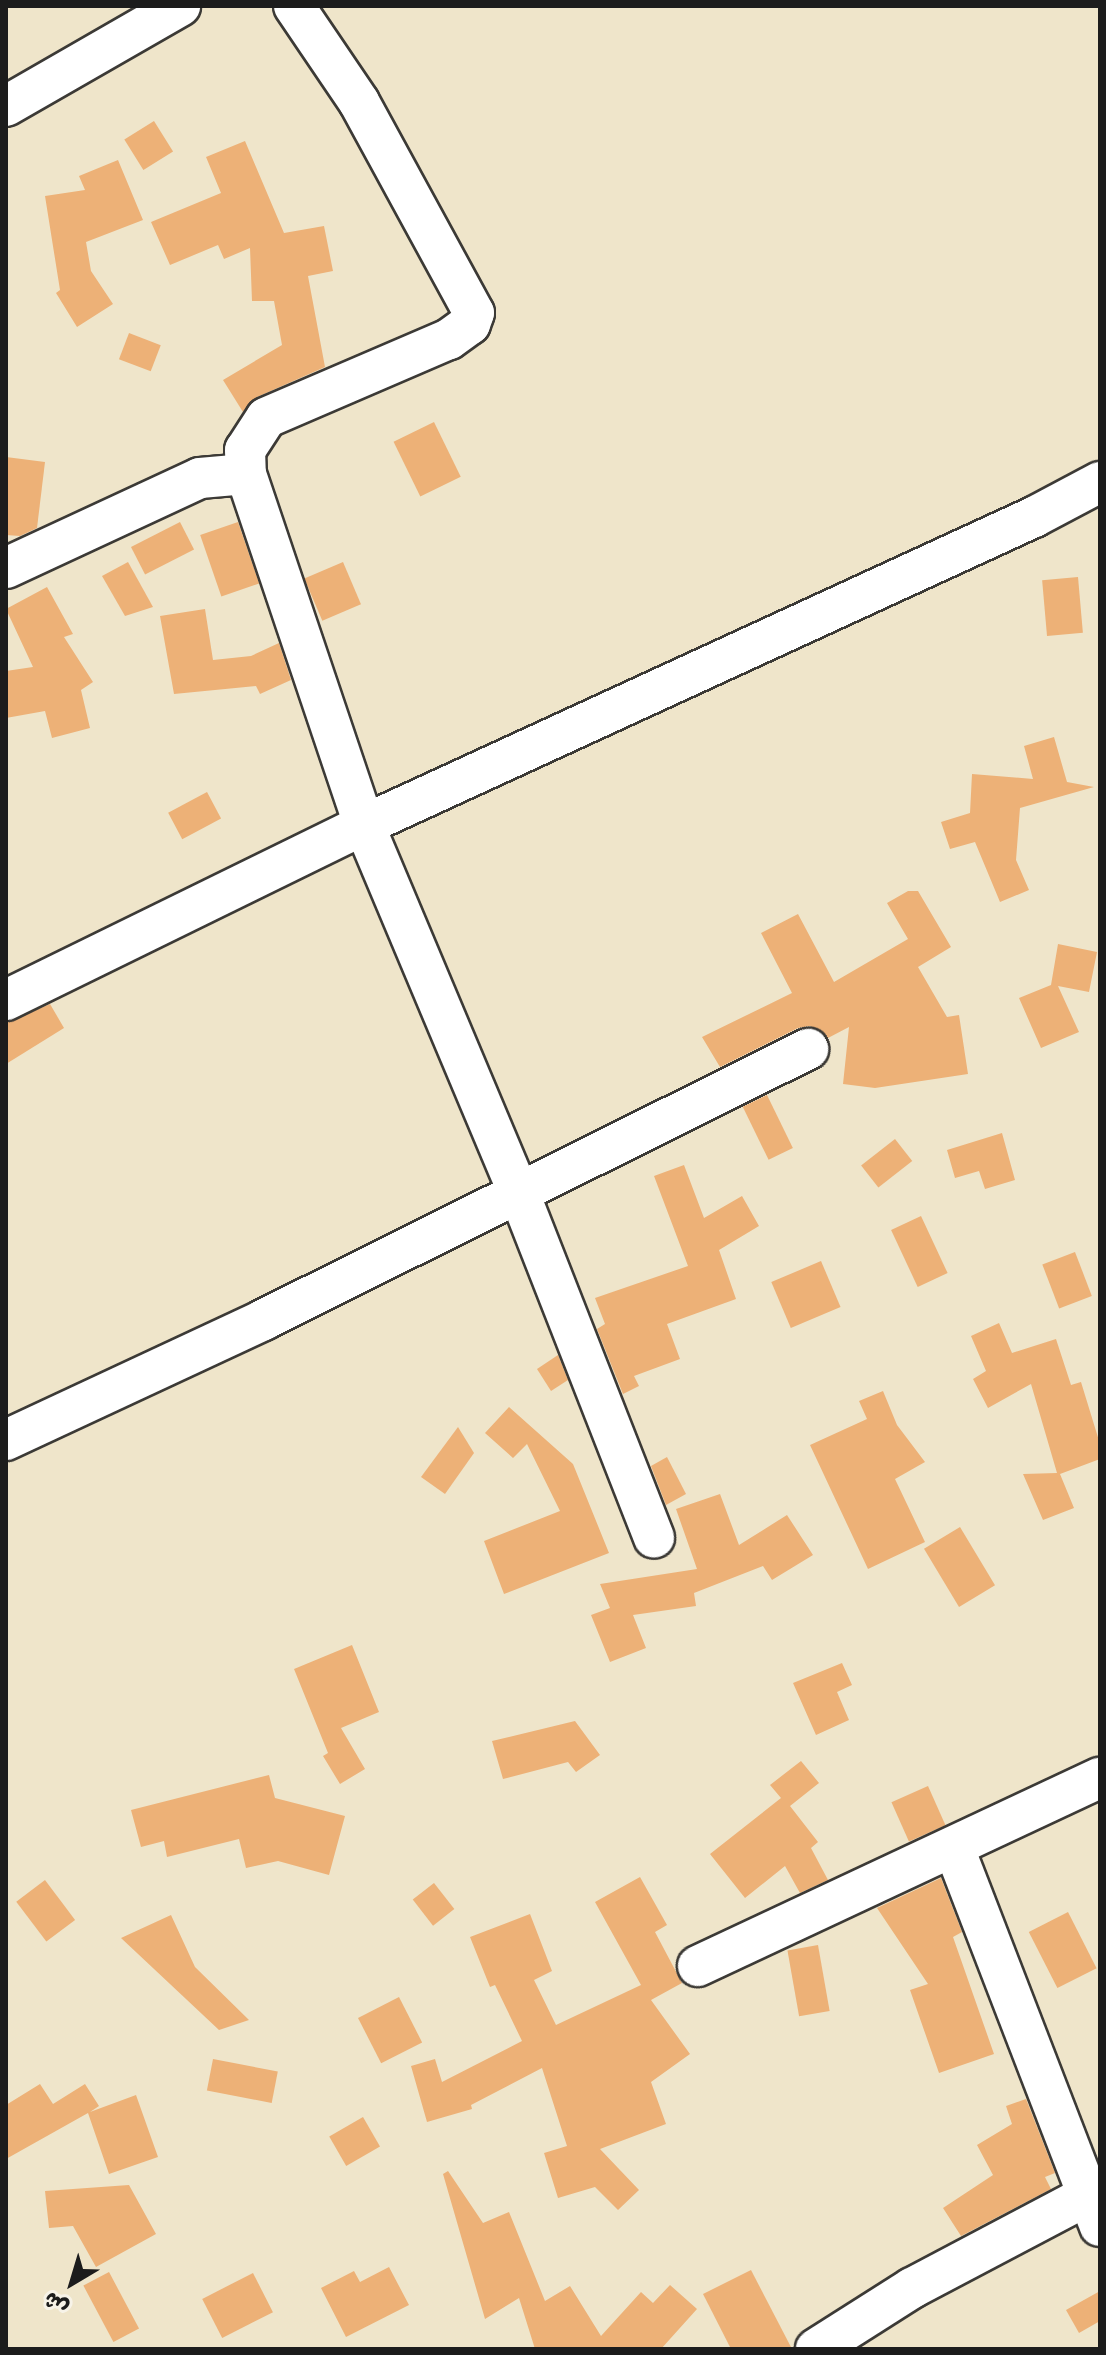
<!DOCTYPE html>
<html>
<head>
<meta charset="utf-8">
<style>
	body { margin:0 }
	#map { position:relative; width:1106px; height:2355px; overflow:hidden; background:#efe5ca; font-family:"Indie Flower","Playpen Sans Arabic",sans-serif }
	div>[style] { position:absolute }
	.building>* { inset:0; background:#edb177; transform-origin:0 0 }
	.roads { filter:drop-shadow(2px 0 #3c3a36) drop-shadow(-2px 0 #3c3a36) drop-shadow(0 2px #3c3a36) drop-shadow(0 -2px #3c3a36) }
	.street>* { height:40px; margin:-20px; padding:0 20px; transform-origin:20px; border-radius:20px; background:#fff }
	span { translate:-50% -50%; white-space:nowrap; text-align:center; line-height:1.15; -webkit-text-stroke:7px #f7f3e8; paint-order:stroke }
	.frame { position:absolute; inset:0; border:8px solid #1c1c1c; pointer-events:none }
	.north { position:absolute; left:32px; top:2243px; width:80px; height:80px; -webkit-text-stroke:6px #f7f3e8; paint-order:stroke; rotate:218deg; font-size:22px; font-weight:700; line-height:32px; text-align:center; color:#1c1c1c }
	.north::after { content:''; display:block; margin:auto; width:28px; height:36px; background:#1c1c1c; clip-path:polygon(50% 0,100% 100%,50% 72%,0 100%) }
</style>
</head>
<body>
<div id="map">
	<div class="building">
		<i style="left:154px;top:121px;width:36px;height:35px;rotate:58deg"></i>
		<i style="clip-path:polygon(245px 141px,284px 233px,324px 226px,333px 271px,308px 276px,325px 367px,257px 397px,243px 412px,223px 380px,282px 345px,274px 301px,252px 301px,250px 248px,224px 259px,218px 245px,170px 265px,151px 222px,221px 193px,206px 157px)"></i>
		<i style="clip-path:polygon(118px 160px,143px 220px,86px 242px,91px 271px,113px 304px,77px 327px,56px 293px,60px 290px,45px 196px,85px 190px,79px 176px)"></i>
		<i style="left:129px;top:333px;width:34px;height:28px;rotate:21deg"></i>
		<i style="left:434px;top:422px;width:61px;height:45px;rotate:64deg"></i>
		<i style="clip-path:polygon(6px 457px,45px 462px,37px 528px,20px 536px,6px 535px)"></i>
		<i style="left:180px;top:522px;width:31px;height:55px;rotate:63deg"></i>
		<i style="left:238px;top:522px;width:65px;height:40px;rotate:71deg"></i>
		<i style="clip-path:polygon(128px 562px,153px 607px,125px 616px,102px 576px)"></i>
		<i style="left:343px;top:562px;width:46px;height:42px;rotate:67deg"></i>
		<i style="left:1078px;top:577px;width:56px;height:36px;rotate:85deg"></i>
		<i style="clip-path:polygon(47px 587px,73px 634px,64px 637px,93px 682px,81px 690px,90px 728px,52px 738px,45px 711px,6px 718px,6px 671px,33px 667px,6px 609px)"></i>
		<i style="clip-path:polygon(205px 609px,213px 660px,251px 656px,279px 643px,291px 680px,260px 694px,256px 686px,174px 694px,160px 616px)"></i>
		<i style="clip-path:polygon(1054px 737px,1067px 782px,1094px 787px,1020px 808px,1016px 860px,1029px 890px,1000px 902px,975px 842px,950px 849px,941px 822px,970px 813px,972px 774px,1033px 779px,1024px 746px)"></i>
		<i style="left:207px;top:792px;width:30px;height:44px;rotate:62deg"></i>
		<i style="clip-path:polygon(908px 891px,918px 891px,951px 947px,918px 967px,947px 1017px,959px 1015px,968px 1074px,875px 1088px,843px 1084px,849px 1027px,828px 1038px,810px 1026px,798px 1028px,720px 1067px,702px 1037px,792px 993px,761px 933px,798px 914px,834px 982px,908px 939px,887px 903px)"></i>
		<i style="clip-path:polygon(1058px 944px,1097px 952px,1089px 992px,1058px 986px,1079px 1032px,1041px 1048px,1019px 998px,1051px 985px)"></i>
		<i style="clip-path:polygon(50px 1004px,64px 1028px,6px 1064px,6px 1023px)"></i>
		<i style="left:767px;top:1095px;width:59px;height:27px;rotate:64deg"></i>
		<i style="clip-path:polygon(1002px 1133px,1015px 1180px,985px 1189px,979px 1171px,955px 1178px,947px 1150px)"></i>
		<i style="left:895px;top:1139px;width:28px;height:43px;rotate:52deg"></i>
		<i style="clip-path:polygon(684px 1165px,704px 1218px,742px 1196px,759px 1226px,719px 1250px,736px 1299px,667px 1324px,680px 1359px,634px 1376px,639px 1386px,623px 1394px,597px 1329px,605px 1324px,595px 1298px,688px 1266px,654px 1176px)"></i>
		<i style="left:921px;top:1216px;width:63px;height:33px;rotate:65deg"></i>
		<i style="left:1075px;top:1252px;width:47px;height:35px;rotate:69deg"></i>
		<i style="left:821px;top:1261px;width:50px;height:54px;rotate:67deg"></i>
		<i style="clip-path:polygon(999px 1323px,1012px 1353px,1056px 1339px,1071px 1385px,1081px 1382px,1100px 1444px,1100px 1459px,1060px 1474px,1074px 1508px,1043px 1520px,1023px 1474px,1057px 1473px,1031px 1384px,988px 1408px,973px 1379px,986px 1371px,971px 1336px)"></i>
		<i style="clip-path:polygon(558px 1355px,568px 1380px,551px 1391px,537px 1369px)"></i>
		<i style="clip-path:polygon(883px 1391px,897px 1425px,925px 1462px,895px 1479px,925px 1542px,868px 1569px,810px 1445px,867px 1419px,859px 1401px)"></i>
		<i style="clip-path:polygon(509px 1407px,573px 1464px,609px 1553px,504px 1594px,484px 1541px,560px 1511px,527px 1444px,513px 1458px,485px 1433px)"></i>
		<i style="clip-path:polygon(458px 1427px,474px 1453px,445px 1494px,421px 1477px)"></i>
		<i style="clip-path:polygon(667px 1457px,686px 1494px,666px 1505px,651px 1466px)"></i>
		<i style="clip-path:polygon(720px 1494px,739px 1545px,787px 1515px,813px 1555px,772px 1580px,763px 1566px,694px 1593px,696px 1606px,633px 1615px,646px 1648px,610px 1662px,591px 1615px,610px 1608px,600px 1584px,697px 1569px,676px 1509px)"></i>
		<i style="left:960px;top:1527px;width:68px;height:42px;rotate:59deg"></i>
		<i style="clip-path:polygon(352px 1645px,379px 1712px,341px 1728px,365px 1769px,340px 1784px,323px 1756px,328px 1753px,294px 1669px)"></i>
		<i style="clip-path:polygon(842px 1663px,852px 1685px,837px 1692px,849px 1720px,816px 1735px,793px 1683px)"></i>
		<i style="clip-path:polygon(575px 1721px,600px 1755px,576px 1772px,568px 1762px,503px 1779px,492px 1741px)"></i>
		<i style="clip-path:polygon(801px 1761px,819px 1783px,790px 1806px,818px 1842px,811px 1848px,828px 1880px,800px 1893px,785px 1866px,745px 1898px,710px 1854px,781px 1798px,770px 1785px)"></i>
		<i style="clip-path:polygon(269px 1775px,275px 1798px,345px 1816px,329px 1875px,278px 1861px,246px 1868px,239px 1839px,167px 1857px,164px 1841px,141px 1847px,131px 1810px)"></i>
		<i style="left:928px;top:1786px;width:43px;height:40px;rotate:66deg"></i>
		<i style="clip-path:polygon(640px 1877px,667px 1925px,655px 1932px,682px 1983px,651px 2000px,690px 2054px,651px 2082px,666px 2124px,600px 2149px,639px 2190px,618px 2210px,595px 2187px,558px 2198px,544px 2153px,567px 2146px,542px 2068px,471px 2105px,472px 2109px,427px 2122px,411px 2066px,435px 2059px,442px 2082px,522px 2041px,495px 1985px,490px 1987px,470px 1937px,530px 1914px,552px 1971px,534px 1980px,556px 2025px,641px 1985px,595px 1902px)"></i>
		<i style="clip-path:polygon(941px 1878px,962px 1932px,953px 1937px,994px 2054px,939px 2073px,910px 1990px,928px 1984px,877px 1908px)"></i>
		<i style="left:45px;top:1880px;width:50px;height:36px;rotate:53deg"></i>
		<i style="left:434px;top:1883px;width:33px;height:27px;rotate:52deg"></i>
		<i style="left:1068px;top:1912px;width:63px;height:44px;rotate:63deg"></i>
		<i style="clip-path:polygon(171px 1915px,195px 1967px,249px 2020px,219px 2030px,121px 1938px)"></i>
		<i style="left:818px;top:1945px;width:67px;height:31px;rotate:80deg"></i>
		<i style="left:399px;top:1997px;width:51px;height:46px;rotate:63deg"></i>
		<i style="left:213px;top:2059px;width:66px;height:32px;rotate:11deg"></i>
		<i style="clip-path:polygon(40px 2084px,53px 2104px,85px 2084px,99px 2106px,90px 2112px,136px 2095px,158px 2157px,109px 2174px,88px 2113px,6px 2159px,6px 2105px)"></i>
		<i style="clip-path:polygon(1026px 2099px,1055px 2173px,1045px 2177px,1051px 2189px,961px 2236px,943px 2208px,993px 2175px,977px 2145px,1012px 2124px,1006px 2106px)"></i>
		<i style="left:363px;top:2117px;width:34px;height:39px;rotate:60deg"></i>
		<i style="clip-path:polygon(448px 2171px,483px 2223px,509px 2212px,545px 2301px,570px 2286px,601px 2336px,641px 2292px,653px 2303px,670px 2285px,697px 2309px,661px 2349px,535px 2349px,519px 2298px,485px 2319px,443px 2174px)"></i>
		<i style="clip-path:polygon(129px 2185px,156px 2234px,96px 2267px,73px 2226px,49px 2228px,45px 2191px)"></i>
		<i style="clip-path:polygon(389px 2267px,409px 2305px,346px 2337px,321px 2288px,354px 2271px,360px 2282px)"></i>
		<i style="clip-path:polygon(751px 2270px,792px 2349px,731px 2349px,703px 2294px)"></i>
		<i style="left:109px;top:2272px;width:64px;height:29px;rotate:62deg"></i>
		<i style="left:253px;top:2273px;width:44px;height:57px;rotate:63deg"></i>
		<i style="clip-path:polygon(1100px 2291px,1100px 2321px,1079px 2333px,1066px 2310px)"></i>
	</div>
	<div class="roads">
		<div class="street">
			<i style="left:294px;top:6px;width:116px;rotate:55.9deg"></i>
			<i style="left:359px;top:102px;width:240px;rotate:61.4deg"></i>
			<i style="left:474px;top:313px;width:12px;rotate:110deg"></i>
			<i style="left:470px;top:324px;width:26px;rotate:144deg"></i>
			<i style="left:449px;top:339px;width:199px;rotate:156.7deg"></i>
			<i style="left:266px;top:418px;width:38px;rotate:123deg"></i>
			<i style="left:245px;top:450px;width:24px;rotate:88deg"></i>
			<i style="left:246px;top:474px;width:370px;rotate:71.4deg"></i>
			<i style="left:364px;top:825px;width:399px;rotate:67.2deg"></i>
			<i style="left:519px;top:1193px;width:370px;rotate:68.6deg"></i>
			<i style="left:6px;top:106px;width:201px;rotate:-29.9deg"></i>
			<i style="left:6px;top:568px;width:214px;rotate:-24.9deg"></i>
			<i style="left:200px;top:478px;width:46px;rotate:-5deg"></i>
			<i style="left:6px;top:1000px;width:398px;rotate:-26.1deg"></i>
			<i style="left:364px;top:825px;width:737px;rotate:-24.69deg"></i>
			<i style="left:1034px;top:517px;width:75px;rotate:-27.9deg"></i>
			<i style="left:6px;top:1440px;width:284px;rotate:-25deg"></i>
			<i style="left:263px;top:1320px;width:609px;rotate:-26.44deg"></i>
			<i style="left:954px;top:1848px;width:405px;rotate:68.9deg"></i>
			<i style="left:698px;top:1966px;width:444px;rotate:-25.1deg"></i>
			<i style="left:816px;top:2349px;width:114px;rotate:-32.4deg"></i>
			<i style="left:912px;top:2288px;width:212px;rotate:-27.8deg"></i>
		</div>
	</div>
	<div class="frame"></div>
	<div class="north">ش</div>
</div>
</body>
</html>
